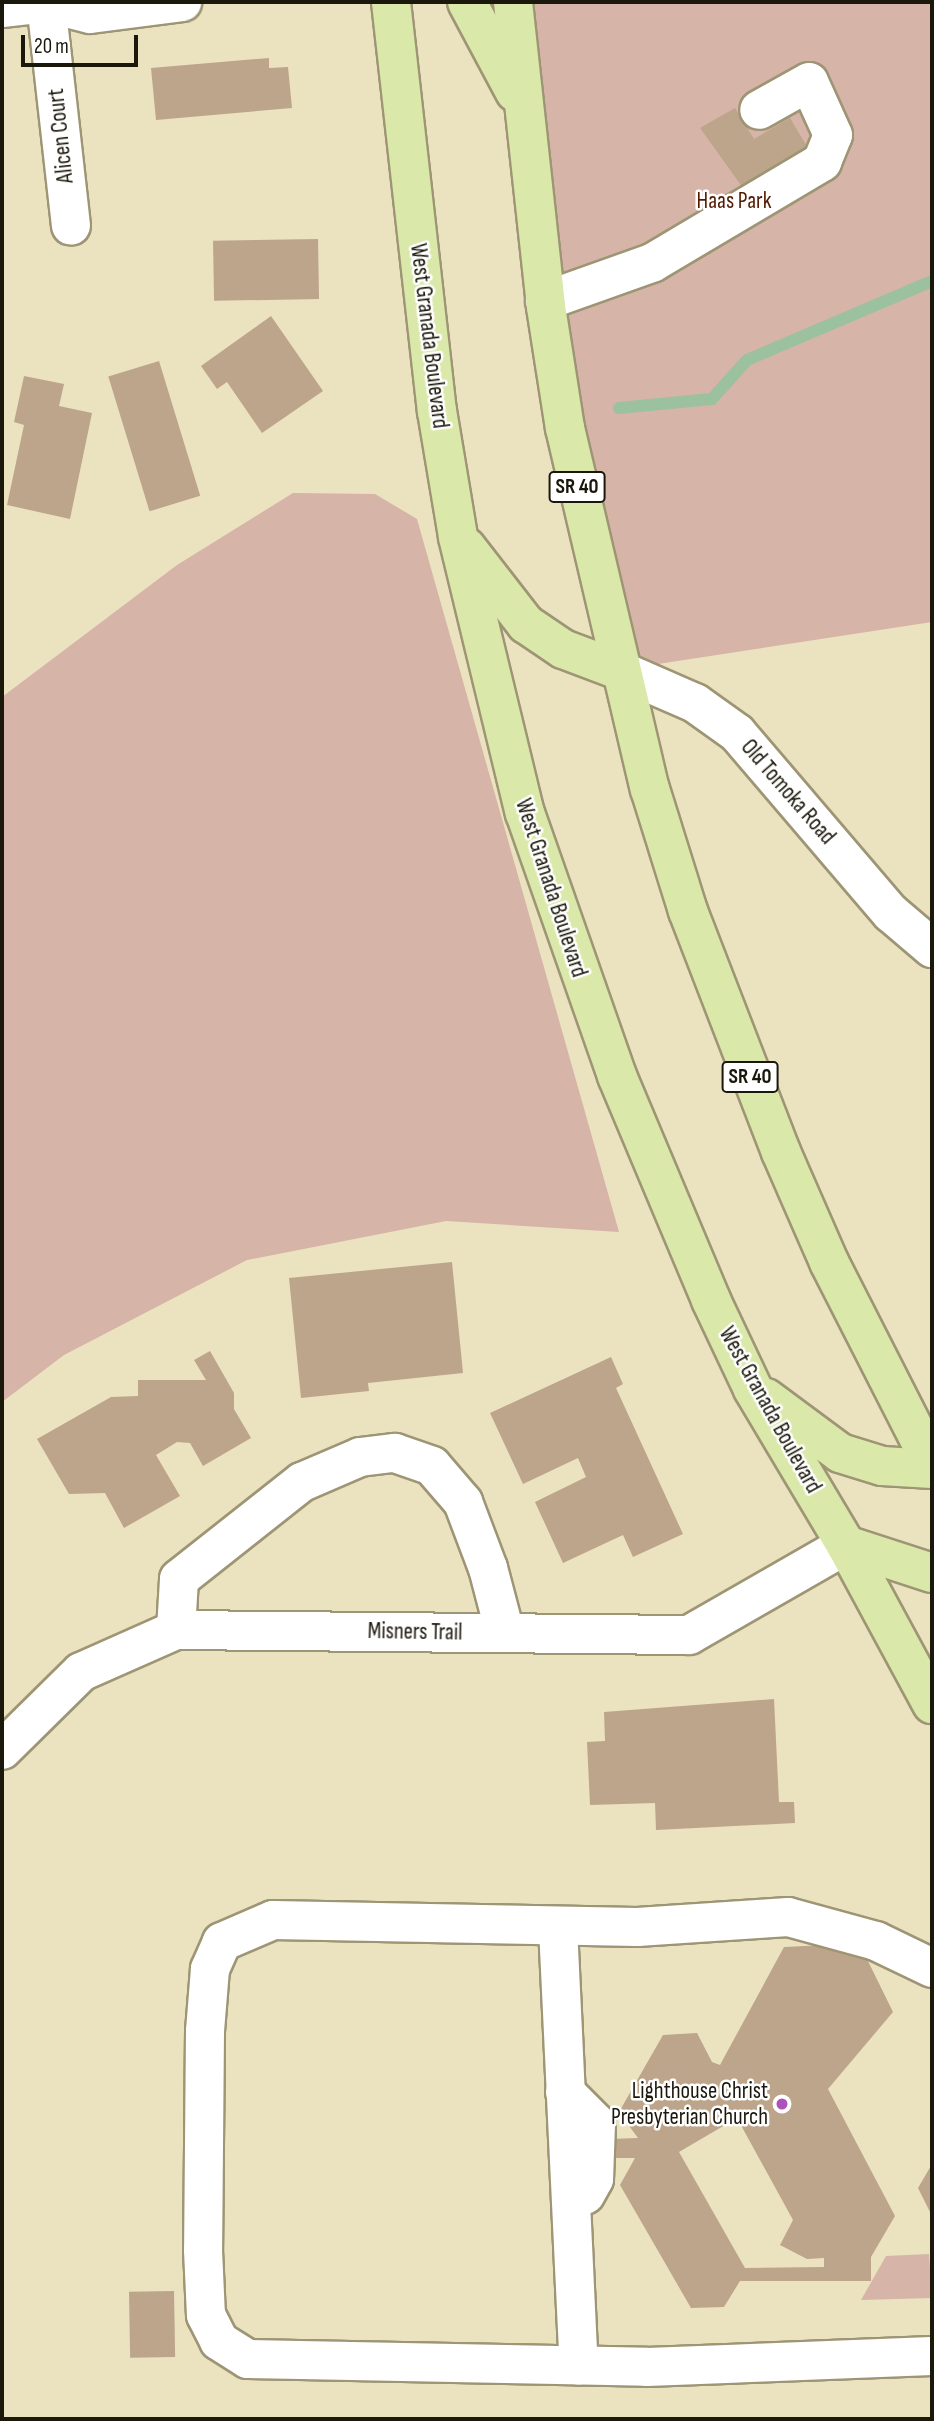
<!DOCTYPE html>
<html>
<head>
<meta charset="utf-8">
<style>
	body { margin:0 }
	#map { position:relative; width:934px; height:2421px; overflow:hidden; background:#ebe2c0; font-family:"Sofia Sans Condensed",sans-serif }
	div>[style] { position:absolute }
	.green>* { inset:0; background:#d6b4a7 }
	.stream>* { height:12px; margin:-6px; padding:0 6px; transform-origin:6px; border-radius:6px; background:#9cc19e }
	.building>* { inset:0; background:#bda58b; transform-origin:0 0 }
	.roads { filter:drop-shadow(2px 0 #9e9575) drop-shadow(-2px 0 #9e9575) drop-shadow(0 2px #9e9575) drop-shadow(0 -2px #9e9575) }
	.minor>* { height:38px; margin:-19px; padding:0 19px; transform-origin:19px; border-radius:19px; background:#fff }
	.major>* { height:38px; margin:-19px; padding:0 19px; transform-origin:19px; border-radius:19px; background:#dae9a9 }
	.dots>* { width:19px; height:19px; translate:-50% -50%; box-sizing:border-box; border:4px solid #fff; border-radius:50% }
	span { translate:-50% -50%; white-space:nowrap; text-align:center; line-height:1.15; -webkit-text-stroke:5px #fff; paint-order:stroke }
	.shield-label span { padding:2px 5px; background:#fff; border:2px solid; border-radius:5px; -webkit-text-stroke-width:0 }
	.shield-label { font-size:21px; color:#1a170b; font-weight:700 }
	.street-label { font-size:23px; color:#1a170b }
	.park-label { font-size:23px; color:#521900 }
	.poi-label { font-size:23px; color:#1a170b }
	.right { translate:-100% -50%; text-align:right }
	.frame { position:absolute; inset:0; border:4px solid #1a170b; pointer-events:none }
	.scale { position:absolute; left:21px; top:35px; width:117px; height:32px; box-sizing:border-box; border:4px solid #1a170b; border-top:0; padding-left:9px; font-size:21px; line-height:24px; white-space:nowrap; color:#1a170b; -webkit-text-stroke:5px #fff; paint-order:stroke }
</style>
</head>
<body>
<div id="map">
	<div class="green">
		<i style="clip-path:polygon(513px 2px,932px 2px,932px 622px,619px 670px)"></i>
		<i style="clip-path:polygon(293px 493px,375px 494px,417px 519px,619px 1232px,446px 1221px,247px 1260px,64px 1355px,2px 1402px,2px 697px,177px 565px)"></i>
		<i style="clip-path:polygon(929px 2254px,932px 2298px,861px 2300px,886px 2256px)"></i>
	</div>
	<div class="stream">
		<i style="left:619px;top:408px;width:93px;rotate:-5.5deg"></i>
		<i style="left:712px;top:399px;width:52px;rotate:-48.1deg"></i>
		<i style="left:747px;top:360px;width:201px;rotate:-23.1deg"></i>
	</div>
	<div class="building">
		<i style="clip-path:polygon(269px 58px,269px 68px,288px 67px,292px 108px,156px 120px,151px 68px)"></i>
		<i style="clip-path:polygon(735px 108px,754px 139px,790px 118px,812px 155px,743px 188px,700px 128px)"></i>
		<i style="left:318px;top:239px;width:60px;height:105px;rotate:89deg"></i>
		<i style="clip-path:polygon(271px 316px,323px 391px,262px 433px,227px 382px,217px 389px,201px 366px)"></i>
		<i style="left:159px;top:361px;width:141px;height:53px;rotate:73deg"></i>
		<i style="clip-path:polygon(24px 376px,64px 384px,59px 406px,92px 413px,70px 519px,7px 505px,24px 425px,14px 422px)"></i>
		<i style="clip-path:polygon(452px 1262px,463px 1373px,368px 1383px,369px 1391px,301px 1398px,289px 1278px)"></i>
		<i style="clip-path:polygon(210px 1351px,234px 1393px,234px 1409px,251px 1438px,203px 1466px,190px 1443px,177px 1442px,156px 1455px,180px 1496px,124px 1528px,105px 1493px,69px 1494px,37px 1439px,111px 1397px,138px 1396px,138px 1380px,206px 1380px,194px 1360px)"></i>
		<i style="clip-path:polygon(611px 1357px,623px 1384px,616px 1388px,683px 1534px,633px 1557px,623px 1535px,563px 1563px,535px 1502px,586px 1477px,578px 1458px,523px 1484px,490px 1413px)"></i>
		<i style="clip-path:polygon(774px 1699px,779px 1802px,794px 1802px,795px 1823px,656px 1830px,655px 1803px,590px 1805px,587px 1742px,605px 1741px,604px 1712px)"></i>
		<i style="clip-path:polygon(evenodd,847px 1944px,865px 1955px,893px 2012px,828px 2089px,895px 2216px,871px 2257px,871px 2281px,740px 2281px,724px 2307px,691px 2308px,620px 2185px,635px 2158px,610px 2158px,610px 2139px,638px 2138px,619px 2112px,663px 2035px,697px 2033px,712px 2062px,720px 2065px,784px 1947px,847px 1944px,737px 2118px,793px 2220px,780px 2245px,807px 2259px,824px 2258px,824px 2267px,745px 2268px,679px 2152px,737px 2118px)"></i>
		<i style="clip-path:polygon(932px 2164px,932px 2216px,918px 2188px)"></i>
		<i style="left:174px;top:2291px;width:66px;height:45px;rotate:89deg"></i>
	</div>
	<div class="roads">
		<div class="minor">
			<i style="left:46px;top:3px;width:224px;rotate:83.6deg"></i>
			<i style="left:2px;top:8px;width:44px;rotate:-6.5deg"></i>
			<i style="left:46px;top:3px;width:45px;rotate:14deg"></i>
			<i style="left:90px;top:14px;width:93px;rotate:-7.4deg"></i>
			<i style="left:545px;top:301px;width:114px;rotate:-19.6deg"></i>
			<i style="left:652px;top:263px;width:198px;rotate:-30.7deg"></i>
			<i style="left:822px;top:162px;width:29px;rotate:-68deg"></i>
			<i style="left:833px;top:135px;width:58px;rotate:-114.4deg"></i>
			<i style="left:809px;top:82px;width:57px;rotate:150.8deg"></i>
			<i style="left:619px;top:670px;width:83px;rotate:23.5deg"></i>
			<i style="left:695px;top:703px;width:52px;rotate:35.5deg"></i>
			<i style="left:737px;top:733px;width:237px;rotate:49.5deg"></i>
			<i style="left:891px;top:913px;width:54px;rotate:40.5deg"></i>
			<i style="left:176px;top:1630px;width:51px;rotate:-86.6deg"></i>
			<i style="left:179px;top:1579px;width:157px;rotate:-38.3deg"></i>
			<i style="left:302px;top:1482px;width:63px;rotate:-23.3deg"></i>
			<i style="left:360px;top:1457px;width:35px;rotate:-7deg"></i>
			<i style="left:395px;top:1453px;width:39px;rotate:19deg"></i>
			<i style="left:432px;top:1466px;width:48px;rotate:49.3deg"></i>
			<i style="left:463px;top:1502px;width:71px;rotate:69.3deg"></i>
			<i style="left:488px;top:1568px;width:67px;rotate:75.3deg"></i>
			<i style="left:2px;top:1750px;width:111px;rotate:-44.6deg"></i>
			<i style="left:81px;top:1672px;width:104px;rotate:-23.9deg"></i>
			<i style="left:176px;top:1630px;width:513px;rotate:0.56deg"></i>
			<i style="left:689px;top:1635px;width:181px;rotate:-29.8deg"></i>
			<i style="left:558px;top:1927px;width:439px;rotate:87.3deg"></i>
			<i style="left:932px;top:1968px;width:62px;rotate:-154.3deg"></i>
			<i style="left:876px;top:1941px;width:91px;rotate:-164.7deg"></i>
			<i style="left:788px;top:1917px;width:151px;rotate:176.2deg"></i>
			<i style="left:637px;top:1927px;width:364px;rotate:-178.9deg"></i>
			<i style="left:273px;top:1920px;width:56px;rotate:156.7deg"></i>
			<i style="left:222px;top:1942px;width:30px;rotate:114deg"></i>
			<i style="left:210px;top:1969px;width:62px;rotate:94.6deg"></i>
			<i style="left:205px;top:2031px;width:219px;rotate:90.5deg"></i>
			<i style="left:203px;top:2250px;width:65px;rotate:87.4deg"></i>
			<i style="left:206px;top:2315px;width:29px;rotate:63deg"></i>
			<i style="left:219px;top:2341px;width:34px;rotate:32deg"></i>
			<i style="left:248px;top:2359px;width:399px;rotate:1.1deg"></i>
			<i style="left:647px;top:2367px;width:285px;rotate:-2.2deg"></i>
			<i style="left:565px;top:2092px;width:44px;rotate:45deg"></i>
			<i style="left:596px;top:2123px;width:56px;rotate:92deg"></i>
			<i style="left:594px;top:2179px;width:18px;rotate:119deg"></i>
		</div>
		<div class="major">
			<i style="left:391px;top:2px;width:412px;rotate:83.6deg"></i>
			<i style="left:437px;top:411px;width:128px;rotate:80.5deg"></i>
			<i style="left:458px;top:537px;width:284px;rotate:76.4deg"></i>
			<i style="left:525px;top:813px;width:279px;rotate:70.7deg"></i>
			<i style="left:617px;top:1076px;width:243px;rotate:67.2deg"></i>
			<i style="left:711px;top:1300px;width:98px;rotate:64.7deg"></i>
			<i style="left:753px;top:1389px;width:182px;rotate:59.2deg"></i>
			<i style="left:846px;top:1545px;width:181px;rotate:61.6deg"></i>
			<i style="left:467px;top:2px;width:102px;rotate:61.9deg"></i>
			<i style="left:513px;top:2px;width:307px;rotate:83.8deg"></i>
			<i style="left:546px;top:307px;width:122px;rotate:81.1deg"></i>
			<i style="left:565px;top:428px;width:371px;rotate:76.8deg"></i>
			<i style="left:650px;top:789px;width:128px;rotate:72.7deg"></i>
			<i style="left:688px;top:911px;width:258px;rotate:68.9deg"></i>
			<i style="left:781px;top:1152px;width:120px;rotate:66.4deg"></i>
			<i style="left:829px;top:1262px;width:227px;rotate:63deg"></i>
			<i style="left:466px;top:547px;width:98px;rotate:52.1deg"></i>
			<i style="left:526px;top:624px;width:45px;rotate:34deg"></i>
			<i style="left:563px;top:649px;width:60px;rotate:20.6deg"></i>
			<i style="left:766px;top:1398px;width:92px;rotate:36.6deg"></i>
			<i style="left:840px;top:1453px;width:44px;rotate:17.2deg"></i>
			<i style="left:882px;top:1466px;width:50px;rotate:3.4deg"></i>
			<i style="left:846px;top:1545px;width:90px;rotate:18deg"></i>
		</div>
	</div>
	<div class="dots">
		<i style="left:782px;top:2104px;background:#af51bb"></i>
	</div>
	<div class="shield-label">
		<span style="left:577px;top:487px">SR 40</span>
		<span style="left:750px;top:1077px">SR 40</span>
	</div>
	<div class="street-label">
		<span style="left:61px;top:136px;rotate:-96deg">Alicen Court</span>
		<span style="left:429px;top:336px;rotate:83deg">West Granada Boulevard</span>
		<span style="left:788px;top:792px;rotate:49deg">Old Tomoka Road</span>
		<span style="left:551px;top:888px;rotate:72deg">West Granada Boulevard</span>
		<span style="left:770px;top:1410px;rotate:61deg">West Granada Boulevard</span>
		<span style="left:415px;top:1632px;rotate:1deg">Misners Trail</span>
	</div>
	<div class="park-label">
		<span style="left:734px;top:201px">Haas Park</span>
	</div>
	<div class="poi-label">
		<span class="right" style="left:768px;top:2104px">Lighthouse Christ<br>Presbyterian Church</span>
	</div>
	<div class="frame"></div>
	<div class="scale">20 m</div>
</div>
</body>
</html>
